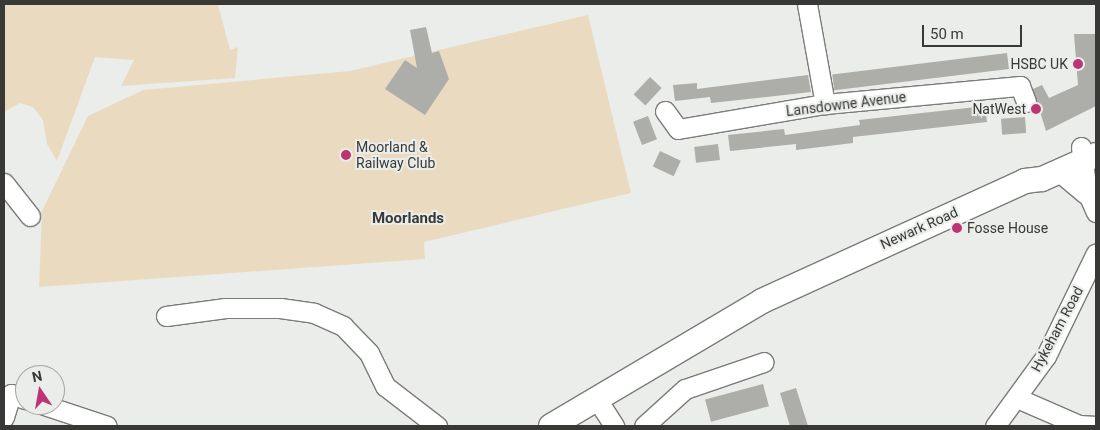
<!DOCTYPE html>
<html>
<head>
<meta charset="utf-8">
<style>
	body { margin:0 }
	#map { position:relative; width:1100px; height:430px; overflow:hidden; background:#ebedeb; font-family:Roboto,sans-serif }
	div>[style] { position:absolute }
	.green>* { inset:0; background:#eadbc0 }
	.building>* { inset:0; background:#adadaa; transform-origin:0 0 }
	.roads { filter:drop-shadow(1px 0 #7b7c7a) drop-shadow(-1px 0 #7b7c7a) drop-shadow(0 1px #7b7c7a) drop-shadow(0 -1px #7b7c7a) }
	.minor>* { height:19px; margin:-9.5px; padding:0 9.5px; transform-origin:9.5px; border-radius:9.5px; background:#fff }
	.major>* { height:24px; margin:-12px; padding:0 12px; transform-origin:12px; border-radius:12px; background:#fff }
	.dots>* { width:14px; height:14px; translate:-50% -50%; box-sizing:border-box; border:2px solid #ebedeb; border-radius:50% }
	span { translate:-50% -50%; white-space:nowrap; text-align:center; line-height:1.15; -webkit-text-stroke:4px #ebedeb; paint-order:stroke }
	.poi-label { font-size:14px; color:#383937 }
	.right { translate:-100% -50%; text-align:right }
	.left { translate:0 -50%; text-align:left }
	.street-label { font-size:14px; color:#383937 }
	.neighbourhood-label { font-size:15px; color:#383937; font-weight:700 }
	.frame { position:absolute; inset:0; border:5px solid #383937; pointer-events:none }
	.north { position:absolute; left:15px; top:365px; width:50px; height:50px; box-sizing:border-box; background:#ebedeb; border:1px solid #a3a5a3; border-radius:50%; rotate:348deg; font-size:14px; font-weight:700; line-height:20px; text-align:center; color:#383937 }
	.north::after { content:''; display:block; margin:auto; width:18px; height:22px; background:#bc3473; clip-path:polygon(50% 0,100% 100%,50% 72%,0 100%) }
	.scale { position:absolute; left:922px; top:25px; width:100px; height:22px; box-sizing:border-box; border:2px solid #383937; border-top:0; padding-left:6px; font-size:15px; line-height:18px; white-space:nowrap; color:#383937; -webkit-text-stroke:4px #ebedeb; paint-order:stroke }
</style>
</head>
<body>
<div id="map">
	<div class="green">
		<i style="clip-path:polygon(4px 4px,218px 4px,230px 50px,238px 47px,235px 78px,121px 86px,134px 60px,95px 57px,57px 161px,47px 144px,43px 120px,33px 107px,20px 103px,4px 112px)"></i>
		<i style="clip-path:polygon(588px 15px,631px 193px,424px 242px,425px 259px,39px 287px,42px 211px,88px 116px,143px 90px,350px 71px)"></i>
	</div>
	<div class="building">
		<i style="clip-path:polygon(426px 27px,432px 53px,439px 51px,449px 79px,425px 115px,385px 89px,405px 60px,417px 68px,410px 30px)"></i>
		<i style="clip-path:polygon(1074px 34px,1096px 34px,1096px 106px,1046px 131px,1033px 89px,1042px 85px,1049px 98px,1078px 85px)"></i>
		<i style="left:1007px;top:53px;width:16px;height:176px;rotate:83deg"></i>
		<i style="clip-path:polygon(808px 75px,811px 92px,711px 103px,710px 97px,675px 101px,673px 85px,697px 83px,697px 89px)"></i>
		<i style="left:650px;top:77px;width:16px;height:24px;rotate:43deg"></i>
		<i style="clip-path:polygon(985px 106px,987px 122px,853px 137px,853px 143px,796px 150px,796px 144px,730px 151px,728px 135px,784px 129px,785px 135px,860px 125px,859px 120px)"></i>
		<i style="left:648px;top:116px;width:25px;height:16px;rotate:69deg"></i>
		<i style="left:1025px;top:117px;width:16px;height:24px;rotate:86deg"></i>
		<i style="left:718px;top:144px;width:16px;height:24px;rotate:83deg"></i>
		<i style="left:660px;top:151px;width:23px;height:17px;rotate:25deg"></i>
		<i style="left:763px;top:384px;width:23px;height:60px;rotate:75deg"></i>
		<i style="clip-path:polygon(796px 388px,808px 426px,790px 426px,780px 393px)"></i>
	</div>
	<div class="roads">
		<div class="minor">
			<i style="left:807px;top:4px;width:102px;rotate:79.8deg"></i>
			<i style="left:665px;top:111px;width:22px;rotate:54deg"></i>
			<i style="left:678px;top:129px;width:149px;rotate:-9.7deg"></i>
			<i style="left:825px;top:104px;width:196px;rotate:-5.3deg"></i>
			<i style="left:1020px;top:86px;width:17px;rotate:69deg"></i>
			<i style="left:1081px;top:147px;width:45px;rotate:82.4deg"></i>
			<i style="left:1087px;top:192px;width:22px;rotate:66deg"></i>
			<i style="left:4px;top:183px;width:42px;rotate:51.8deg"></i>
			<i style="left:166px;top:316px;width:60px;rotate:-7.7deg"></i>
			<i style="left:225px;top:308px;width:55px"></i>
			<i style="left:280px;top:308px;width:34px;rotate:8deg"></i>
			<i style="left:314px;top:313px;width:32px;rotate:24deg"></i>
			<i style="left:343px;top:326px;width:37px;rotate:46deg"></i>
			<i style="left:369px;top:353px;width:37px;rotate:64deg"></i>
			<i style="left:385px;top:386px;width:66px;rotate:37.6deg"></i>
			<i style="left:1017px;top:398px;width:68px;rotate:23.5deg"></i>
			<i style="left:1079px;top:425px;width:17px;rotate:3deg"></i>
			<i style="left:598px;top:401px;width:30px;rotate:57deg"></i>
			<i style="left:44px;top:405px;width:66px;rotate:18.4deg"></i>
			<i style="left:4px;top:417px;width:24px;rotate:-73deg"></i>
			<i style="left:11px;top:394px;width:15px;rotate:20deg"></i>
			<i style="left:644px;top:426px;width:55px;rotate:-42.1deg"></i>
			<i style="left:685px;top:389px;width:83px;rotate:-18.9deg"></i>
			<i style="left:995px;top:426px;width:87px;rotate:-53.9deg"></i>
			<i style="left:1046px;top:356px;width:114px;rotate:-64.1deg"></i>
		</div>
		<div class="major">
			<i style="left:1062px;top:171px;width:33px;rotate:40deg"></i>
			<i style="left:551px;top:426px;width:245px;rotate:-30.6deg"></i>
			<i style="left:762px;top:301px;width:289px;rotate:-24.5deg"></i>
			<i style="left:1025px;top:181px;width:17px;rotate:-7deg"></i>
			<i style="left:1042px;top:179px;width:59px;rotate:-24deg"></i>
		</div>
	</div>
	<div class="dots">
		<i style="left:1078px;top:64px;background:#bc3473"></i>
		<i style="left:1036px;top:109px;background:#bc3473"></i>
		<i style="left:346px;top:155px;background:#bc3473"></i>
		<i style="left:957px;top:228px;background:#bc3473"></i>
	</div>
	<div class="poi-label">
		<span class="right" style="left:1068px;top:64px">HSBC UK</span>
		<span class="right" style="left:1026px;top:109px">NatWest</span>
		<span class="left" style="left:356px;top:155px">Moorland &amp;<br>Railway Club</span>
		<span class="left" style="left:967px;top:228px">Fosse House</span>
	</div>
	<div class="street-label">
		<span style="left:846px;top:104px;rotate:-7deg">Lansdowne Avenue</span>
		<span style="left:919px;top:228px;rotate:-24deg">Newark Road</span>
		<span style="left:1057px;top:329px;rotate:-62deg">Hykeham Road</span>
	</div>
	<div class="neighbourhood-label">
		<span style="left:408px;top:219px">Moorlands</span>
	</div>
	<div class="frame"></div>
	<div class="north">N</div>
	<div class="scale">50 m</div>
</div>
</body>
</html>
